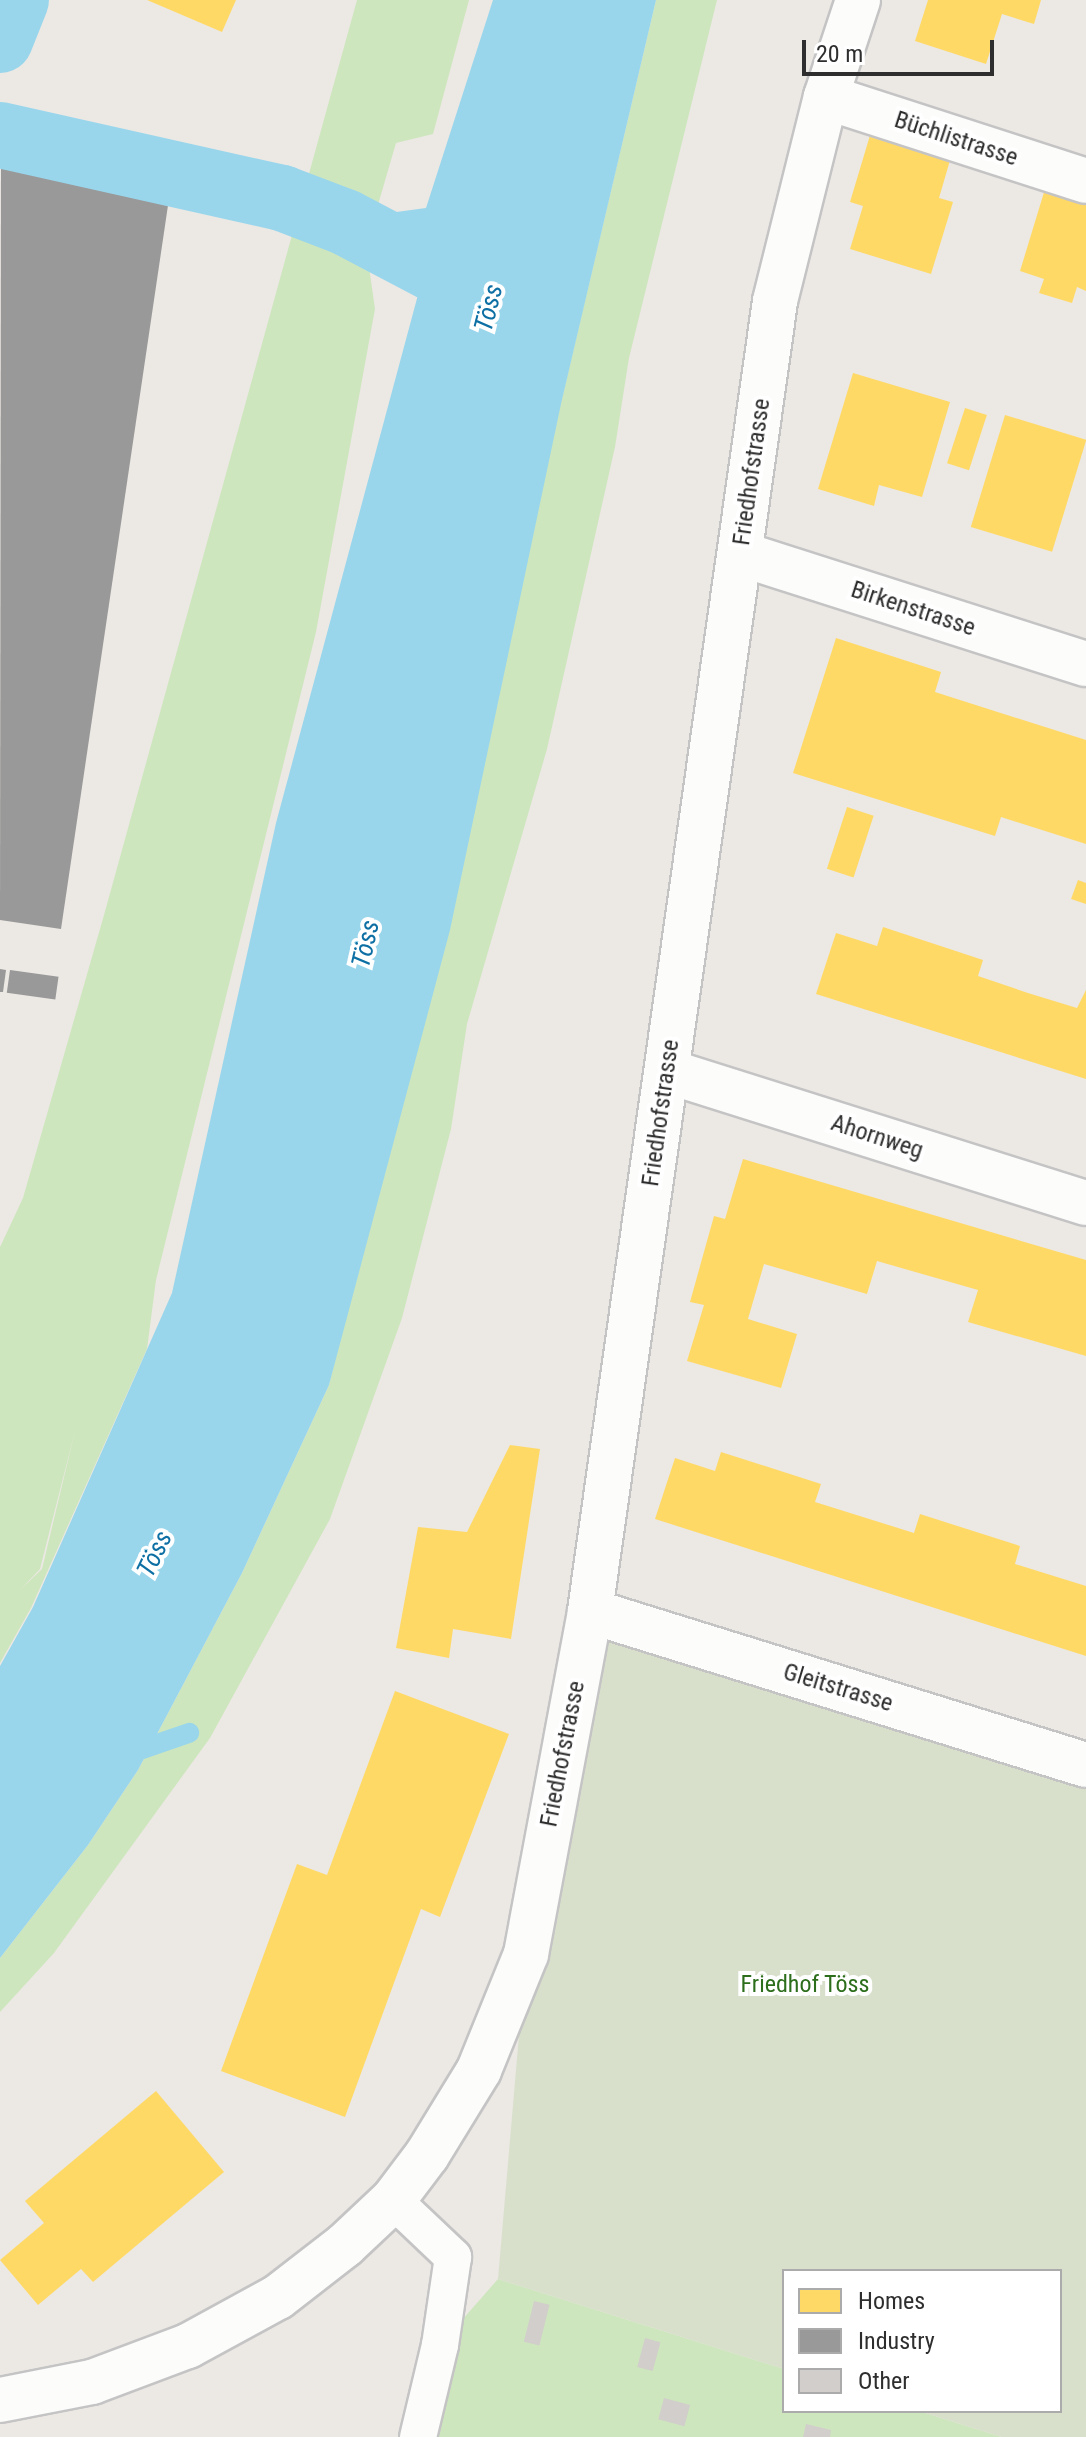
<!DOCTYPE html>
<html>
<head>
<meta charset="utf-8">
<style>
	body { margin:0 }
	#map { position:relative; width:1086px; height:2437px; overflow:hidden; background:#ece8e4; font-family:"Roboto Condensed",sans-serif }
	div>[style] { position:absolute }
	.green>* { inset:0; background:#cee6be }
	.cemetery>* { inset:0; background:#d8e0cc }
	.water>* { inset:0; background:#99d6ec }
	.homes>* { inset:0; background:#ffd966; transform-origin:0 0 }
	.industry>* { inset:0; background:#999; transform-origin:0 0 }
	.stream>* { height:20px; margin:-10px; padding:0 10px; transform-origin:10px; border-radius:10px; background:#99d6ec }
	.canal>* { height:66px; margin:-33px; padding:0 33px; transform-origin:33px; border-radius:33px; background:#99d6ec }
	.building>* { inset:0; background:#d1cecb; transform-origin:0 0 }
	.roads { filter:drop-shadow(2px 0 #c5c4c5) drop-shadow(-2px 0 #c5c4c5) drop-shadow(0 2px #c5c4c5) drop-shadow(0 -2px #c5c4c5) }
	.lane>* { height:36px; margin:-18px; padding:0 18px; transform-origin:18px; border-radius:18px; background:#fcfcfb }
	.street>* { height:44px; margin:-22px; padding:0 22px; transform-origin:22px; border-radius:22px; background:#fcfcfb }
	span { translate:-50% -50%; white-space:nowrap; text-align:center; line-height:1.15; -webkit-text-stroke:8px #fff; paint-order:stroke }
	.street-label { font-size:24px; color:#2e2e2e }
	.park-label { font-size:24px; color:#2c6e1b }
	.water-label { font-size:26px; color:#0d6fa3; font-style:italic }
	.legend { position:absolute; left:782px; top:2269px; width:280px; height:144px; box-sizing:border-box; background:#fff; border:2px solid #ababab; margin:0; padding:10px 14px; list-style:none; font-size:24px; color:#2e2e2e }
	.legend li { display:flex; align-items:center; gap:16px; height:40px }
	.legend b { width:40px; border:2px solid #ababab }
	.scale { position:absolute; left:802px; top:40px; width:192px; height:36px; box-sizing:border-box; border:4px solid #2e2e2e; border-top:0; padding-left:10px; font-size:24px; line-height:28px; white-space:nowrap; color:#2e2e2e; -webkit-text-stroke:6px #fff; paint-order:stroke }
</style>
</head>
<body>
<div id="map">
	<div class="green">
		<i style="clip-path:polygon(evenodd,357px 0,469px 0,433px 134px,396px 143px,366px 246px,375px 309px,316px 632px,156px 1280px,147px 1349px,31px 1608px,0 1663px,0 1247px,23px 1198px,104px 915px,357px 0,75px 1431px,42px 1569px,21px 1589px,40px 1569px,75px 1431px)"></i>
		<i style="clip-path:polygon(656px 0,717px 0,629px 358px,615px 447px,547px 749px,467px 1024px,451px 1129px,402px 1318px,330px 1519px,210px 1738px,54px 1953px,0 2012px,0 1958px,88px 1845px,138px 1770px,242px 1573px,329px 1385px)"></i>
		<i style="clip-path:polygon(498px 2279px,784px 2369px,784px 2411px,919px 2411px,1002px 2437px,418px 2437px,440px 2345px)"></i>
	</div>
	<div class="cemetery">
		<i style="clip-path:polygon(590px 1611px,1086px 1765px,1086px 2437px,1002px 2437px,919px 2411px,1060px 2411px,1060px 2271px,784px 2271px,784px 2369px,498px 2279px,526px 1954px)"></i>
	</div>
	<div class="water">
		<i style="clip-path:polygon(493px 0,656px 0,561px 404px,450px 930px,329px 1385px,242px 1573px,138px 1770px,88px 1845px,0 1958px,0 1666px,33px 1607px,172px 1293px,276px 823px,419px 291px,367px 246px,374px 215px,426px 208px)"></i>
	</div>
	<div class="homes">
		<i style="clip-path:polygon(147px 0,236px 0,222px 32px)"></i>
		<i style="clip-path:polygon(928px 0,1041px 0,1034px 24px,1002px 14px,986px 64px,915px 41px)"></i>
		<i style="clip-path:polygon(871px 132px,951px 157px,939px 198px,953px 202px,931px 274px,850px 249px,863px 206px,850px 202px)"></i>
		<i style="clip-path:polygon(1045px 189px,1086px 202px,1086px 291px,1077px 287px,1072px 303px,1039px 293px,1044px 279px,1020px 271px)"></i>
		<i style="clip-path:polygon(853px 373px,950px 402px,922px 497px,879px 485px,874px 506px,818px 489px)"></i>
		<i style="left:965px;top:408px;width:23px;height:58px;rotate:18deg"></i>
		<i style="left:1005px;top:415px;width:85px;height:117px;rotate:17deg"></i>
		<i style="clip-path:polygon(836px 638px,941px 672px,935px 692px,1086px 740px,1086px 844px,1001px 817px,995px 836px,793px 773px)"></i>
		<i style="left:847px;top:807px;width:28px;height:65px;rotate:18deg"></i>
		<i style="clip-path:polygon(1078px 880px,1086px 883px,1086px 904px,1071px 899px)"></i>
		<i style="clip-path:polygon(883px 927px,983px 960px,978px 976px,1028px 993px,1077px 1008px,1086px 990px,1086px 1079px,816px 994px,836px 933px,877px 946px)"></i>
		<i style="clip-path:polygon(743px 1159px,1086px 1260px,1086px 1356px,968px 1322px,978px 1290px,877px 1261px,867px 1294px,764px 1264px,748px 1319px,797px 1334px,781px 1388px,687px 1361px,704px 1305px,690px 1302px,714px 1216px,725px 1219px)"></i>
		<i style="clip-path:polygon(510px 1445px,540px 1449px,511px 1639px,453px 1629px,449px 1658px,396px 1648px,418px 1527px,467px 1532px)"></i>
		<i style="clip-path:polygon(721px 1452px,821px 1484px,815px 1502px,914px 1533px,920px 1514px,1020px 1546px,1015px 1564px,1086px 1586px,1086px 1656px,655px 1519px,675px 1458px,715px 1471px)"></i>
		<i style="clip-path:polygon(395px 1691px,509px 1734px,440px 1917px,421px 1909px,345px 2117px,221px 2071px,297px 1864px,327px 1875px)"></i>
		<i style="clip-path:polygon(156px 2091px,224px 2172px,93px 2282px,81px 2269px,38px 2305px,0 2260px,44px 2223px,25px 2201px)"></i>
	</div>
	<div class="industry">
		<i style="clip-path:polygon(1px 160px,171px 185px,61px 929px,0 920px)"></i>
		<i style="clip-path:polygon(0 969px,6px 970px,3px 992px,0 992px)"></i>
		<i style="left:10px;top:970px;width:49px;height:23px;rotate:8deg"></i>
	</div>
	<div class="stream">
		<i style="left:125px;top:1755px;width:68px;rotate:-19deg"></i>
	</div>
	<div class="canal">
		<i style="left:0;top:40px;width:43px;rotate:-68.2deg"></i>
		<i style="left:0;top:135px;width:289px;rotate:12.6deg"></i>
		<i style="left:282px;top:198px;width:67px;rotate:20.9deg"></i>
		<i style="left:345px;top:222px;width:116px;rotate:27.7deg"></i>
	</div>
	<div class="building">
		<i style="left:534px;top:2301px;width:16px;height:42px;rotate:14deg"></i>
		<i style="left:645px;top:2338px;width:16px;height:30px;rotate:15deg"></i>
		<i style="left:664px;top:2398px;width:27px;height:22px;rotate:15deg"></i>
		<i style="clip-path:polygon(806px 2424px,831px 2430px,830px 2437px,803px 2437px)"></i>
	</div>
	<div class="roads">
		<div class="lane">
			<i style="left:393px;top:2200px;width:83px;rotate:43.5deg"></i>
			<i style="left:453px;top:2257px;width:89px;rotate:98.4deg"></i>
			<i style="left:440px;top:2345px;width:95px;rotate:103.4deg"></i>
		</div>
		<div class="street">
			<i style="left:826px;top:97px;width:273px;rotate:17.9deg"></i>
			<i style="left:741px;top:554px;width:362px;rotate:17.7deg"></i>
			<i style="left:667px;top:1071px;width:439px;rotate:17.5deg"></i>
			<i style="left:590px;top:1611px;width:519px;rotate:17.25deg"></i>
			<i style="left:0;top:2400px;width:94px;rotate:-11.1deg"></i>
			<i style="left:92px;top:2382px;width:103px;rotate:-20.6deg"></i>
			<i style="left:188px;top:2346px;width:102px;rotate:-28.6deg"></i>
			<i style="left:278px;top:2297px;width:85px;rotate:-37.8deg"></i>
			<i style="left:345px;top:2245px;width:66px;rotate:-43.2deg"></i>
			<i style="left:393px;top:2200px;width:56px;rotate:-52.9deg"></i>
			<i style="left:427px;top:2155px;width:100px;rotate:-58.5deg"></i>
			<i style="left:479px;top:2070px;width:125px;rotate:-67.9deg"></i>
			<i style="left:526px;top:1954px;width:349px;rotate:-79.4deg"></i>
			<i style="left:590px;top:1611px;width:1323px;rotate:-81.96deg"></i>
			<i style="left:775px;top:301px;width:210px;rotate:-76deg"></i>
			<i style="left:826px;top:97px;width:102px;rotate:-71.7deg"></i>
		</div>
	</div>
	<div class="street-label">
		<span style="left:956px;top:139px;rotate:18deg">Büchlistrasse</span>
		<span style="left:752px;top:472px;rotate:-82deg">Friedhofstrasse</span>
		<span style="left:913px;top:609px;rotate:18deg">Birkenstrasse</span>
		<span style="left:661px;top:1113px;rotate:-82deg">Friedhofstrasse</span>
		<span style="left:877px;top:1137px;rotate:18deg">Ahornweg</span>
		<span style="left:838px;top:1688px;rotate:17deg">Gleitstrasse</span>
		<span style="left:563px;top:1754px;rotate:-79deg">Friedhofstrasse</span>
	</div>
	<div class="park-label">
		<span style="left:805px;top:1985px">Friedhof Töss</span>
	</div>
	<div class="water-label">
		<span style="left:489px;top:308px;rotate:-76deg">Töss</span>
		<span style="left:366px;top:944px;rotate:-77deg">Töss</span>
		<span style="left:155px;top:1554px;rotate:-64deg">Töss</span>
	</div>
	<ul class="legend">
	<li><b style="height:22px;background:#ffd966"></b>Homes</li>
	<li><b style="height:22px;background:#999"></b>Industry</li>
	<li><b style="height:22px;background:#d1cecb"></b>Other</li>
	</ul>
	<div class="scale">20 m</div>
</div>
</body>
</html>
